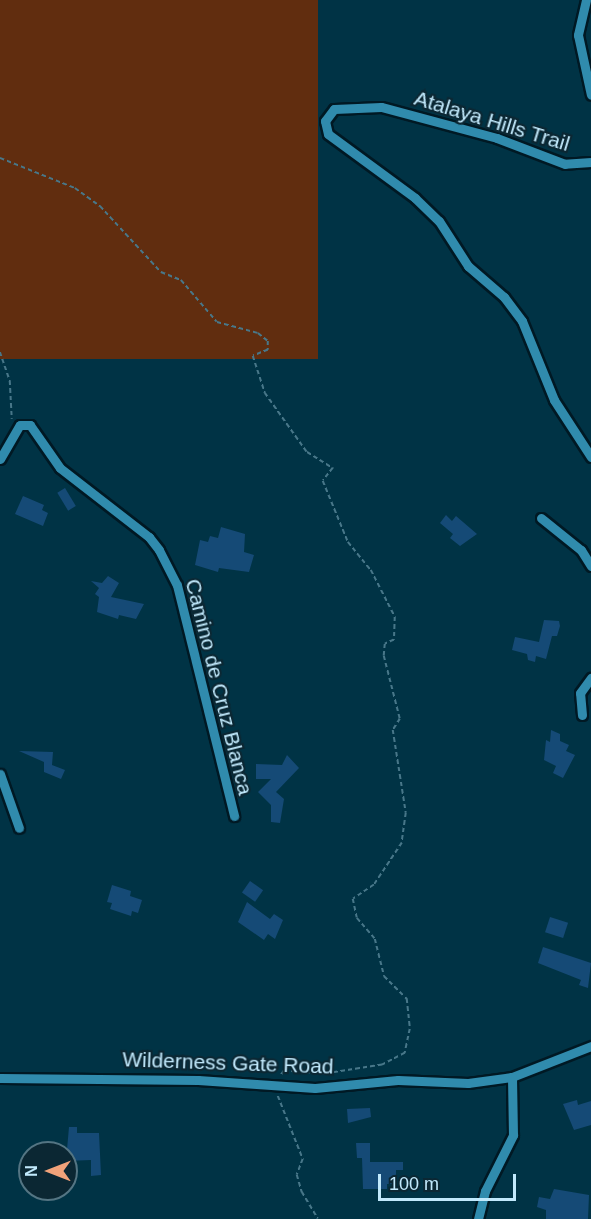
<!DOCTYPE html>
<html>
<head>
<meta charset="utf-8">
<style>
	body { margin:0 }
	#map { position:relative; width:591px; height:1219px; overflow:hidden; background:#003345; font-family:Arial,sans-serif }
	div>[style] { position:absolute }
	.green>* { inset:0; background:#612d0f; transform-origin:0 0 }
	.building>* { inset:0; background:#154a76; transform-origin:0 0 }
	.path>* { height:1.5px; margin-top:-0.75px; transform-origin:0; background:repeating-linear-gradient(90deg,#487789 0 4.5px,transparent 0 7.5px) }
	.roads { filter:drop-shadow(2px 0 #001924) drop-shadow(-2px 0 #001924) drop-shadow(0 2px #001924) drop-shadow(0 -2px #001924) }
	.minor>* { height:9px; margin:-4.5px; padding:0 4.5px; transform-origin:4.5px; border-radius:4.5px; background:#308bad }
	span { translate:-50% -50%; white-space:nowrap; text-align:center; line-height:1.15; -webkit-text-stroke:4.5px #0b2733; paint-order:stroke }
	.street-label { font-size:21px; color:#c1e9fc }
	.north { position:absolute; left:18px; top:1141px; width:60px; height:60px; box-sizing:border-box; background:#0b2733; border:2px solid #547583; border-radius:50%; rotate:270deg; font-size:16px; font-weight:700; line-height:24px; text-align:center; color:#c1e9fc }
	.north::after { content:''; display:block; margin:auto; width:21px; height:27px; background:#f0a27a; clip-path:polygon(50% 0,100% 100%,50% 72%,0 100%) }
	.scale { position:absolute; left:378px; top:1174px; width:138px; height:27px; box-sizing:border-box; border:3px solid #c1e9fc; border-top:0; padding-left:8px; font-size:18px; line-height:21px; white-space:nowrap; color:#c1e9fc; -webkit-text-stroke:4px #0b2733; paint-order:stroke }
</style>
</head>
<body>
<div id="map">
	<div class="green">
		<i style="left:0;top:0;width:318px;height:359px"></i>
	</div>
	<div class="building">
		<i style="left:65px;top:488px;width:21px;height:9px;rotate:59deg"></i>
		<i style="clip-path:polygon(23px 496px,44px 505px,42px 510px,48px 513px,43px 526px,15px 514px)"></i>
		<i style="clip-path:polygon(446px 515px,452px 521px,456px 516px,477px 534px,460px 546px,450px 538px,453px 534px,440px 523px)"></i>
		<i style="clip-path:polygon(221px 527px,245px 534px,244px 552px,254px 555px,249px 572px,219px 568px,218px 572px,195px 565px,200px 540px,208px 542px,210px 536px,218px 538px)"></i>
		<i style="clip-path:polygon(108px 576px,119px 583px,111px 597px,144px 604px,136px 619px,119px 615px,118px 619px,97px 612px,99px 597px,95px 594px,99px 588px,91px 581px,102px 583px)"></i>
		<i style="clip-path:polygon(544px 620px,559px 621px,560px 626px,557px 636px,552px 636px,546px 659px,536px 656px,535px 662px,528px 660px,527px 654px,512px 650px,515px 637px,539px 642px)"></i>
		<i style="clip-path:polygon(551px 730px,560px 734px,560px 741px,569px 745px,566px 751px,575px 755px,563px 778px,553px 773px,556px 766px,544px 760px,546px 740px,550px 742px)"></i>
		<i style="clip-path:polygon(19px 751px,53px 752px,52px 765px,65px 770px,61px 779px,44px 772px,44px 762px)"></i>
		<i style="clip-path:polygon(287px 755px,299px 768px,276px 792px,284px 799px,280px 823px,271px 822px,271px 805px,258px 792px,271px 779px,256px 779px,256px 764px,282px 765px)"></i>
		<i style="left:250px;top:881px;width:16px;height:14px;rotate:35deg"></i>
		<i style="clip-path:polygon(112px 885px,131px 891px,130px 896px,142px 900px,138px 913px,132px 911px,131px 916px,110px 909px,112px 903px,107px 902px)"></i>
		<i style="clip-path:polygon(247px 902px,270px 919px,274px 914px,283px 920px,275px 939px,268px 934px,264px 940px,238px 922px)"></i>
		<i style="left:550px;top:917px;width:19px;height:16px;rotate:18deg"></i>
		<i style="clip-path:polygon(543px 947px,591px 963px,588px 988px,579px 985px,581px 980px,538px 963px)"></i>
		<i style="clip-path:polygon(577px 1100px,578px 1105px,591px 1101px,591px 1125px,574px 1130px,563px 1104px)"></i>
		<i style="clip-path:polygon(370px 1108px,371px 1117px,348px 1123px,347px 1109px)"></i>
		<i style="clip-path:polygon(69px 1127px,77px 1127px,77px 1133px,99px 1133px,101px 1175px,91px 1176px,91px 1160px,66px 1161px)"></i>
		<i style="clip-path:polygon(356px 1143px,370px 1143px,370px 1162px,403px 1162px,403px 1170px,396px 1170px,396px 1184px,387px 1184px,387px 1189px,363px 1189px,362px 1158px,357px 1158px)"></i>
		<i style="clip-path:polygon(554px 1189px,589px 1195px,588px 1219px,546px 1219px,546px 1210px,537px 1207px,539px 1197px,550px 1199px)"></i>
	</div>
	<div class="path">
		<i style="left:0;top:158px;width:81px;rotate:21.8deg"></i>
		<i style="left:75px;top:188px;width:31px;rotate:36deg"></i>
		<i style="left:100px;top:206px;width:90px;rotate:47.3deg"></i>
		<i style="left:161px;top:272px;width:22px;rotate:22deg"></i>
		<i style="left:181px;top:280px;width:55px;rotate:49.4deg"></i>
		<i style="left:217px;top:322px;width:42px;rotate:15deg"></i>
		<i style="left:258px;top:333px;width:13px;rotate:39deg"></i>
		<i style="left:268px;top:341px;width:9px;rotate:90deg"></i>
		<i style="left:268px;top:350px;width:16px;rotate:158deg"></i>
		<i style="left:253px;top:356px;width:39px;rotate:72deg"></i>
		<i style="left:265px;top:393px;width:72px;rotate:54.6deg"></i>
		<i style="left:307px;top:452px;width:31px;rotate:32deg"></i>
		<i style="left:333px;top:468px;width:16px;rotate:128deg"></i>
		<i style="left:323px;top:481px;width:66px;rotate:67.7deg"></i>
		<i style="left:348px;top:542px;width:36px;rotate:51deg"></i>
		<i style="left:371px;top:570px;width:53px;rotate:62.9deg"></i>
		<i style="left:395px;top:617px;width:23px;rotate:92deg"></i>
		<i style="left:394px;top:640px;width:10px;rotate:156deg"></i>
		<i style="left:385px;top:644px;width:12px;rotate:95deg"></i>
		<i style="left:384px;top:656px;width:65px;rotate:75.7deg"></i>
		<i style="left:400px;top:719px;width:13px;rotate:122deg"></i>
		<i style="left:393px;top:730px;width:84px;rotate:81.1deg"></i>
		<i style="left:406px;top:813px;width:30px;rotate:98deg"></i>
		<i style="left:402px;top:843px;width:50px;rotate:123.7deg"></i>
		<i style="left:374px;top:885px;width:25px;rotate:146deg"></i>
		<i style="left:353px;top:899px;width:19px;rotate:78deg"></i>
		<i style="left:357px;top:918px;width:28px;rotate:49deg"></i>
		<i style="left:375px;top:939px;width:38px;rotate:76deg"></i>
		<i style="left:384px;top:976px;width:33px;rotate:45deg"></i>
		<i style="left:407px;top:999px;width:30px;rotate:84deg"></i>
		<i style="left:410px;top:1029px;width:25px;rotate:102deg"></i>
		<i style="left:405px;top:1053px;width:26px;rotate:152deg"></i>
		<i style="left:382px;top:1065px;width:58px;rotate:171deg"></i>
		<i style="left:325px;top:1074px;width:41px;rotate:-175.8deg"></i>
		<i style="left:284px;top:1071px;width:7px;rotate:124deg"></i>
		<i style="left:0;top:352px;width:31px;rotate:71deg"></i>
		<i style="left:10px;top:381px;width:38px;rotate:87deg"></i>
		<i style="left:278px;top:1096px;width:68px;rotate:68.4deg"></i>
		<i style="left:303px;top:1159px;width:17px;rotate:111deg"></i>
		<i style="left:297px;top:1175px;width:18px;rotate:74deg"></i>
		<i style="left:302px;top:1192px;width:31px;rotate:59deg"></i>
	</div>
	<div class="roads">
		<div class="minor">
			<i style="left:586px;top:0;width:36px;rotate:103deg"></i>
			<i style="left:578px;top:35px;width:61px;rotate:77.8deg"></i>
			<i style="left:591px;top:162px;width:26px;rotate:176deg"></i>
			<i style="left:565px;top:164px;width:73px;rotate:-159.1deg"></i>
			<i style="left:497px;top:138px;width:120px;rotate:-165deg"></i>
			<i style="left:381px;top:107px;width:47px;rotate:177.6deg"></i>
			<i style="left:334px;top:109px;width:15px;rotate:127deg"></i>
			<i style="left:325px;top:121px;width:13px;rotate:77deg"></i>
			<i style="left:328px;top:134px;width:108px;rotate:36.3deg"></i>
			<i style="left:415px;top:198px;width:33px;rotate:44deg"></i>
			<i style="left:439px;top:221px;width:54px;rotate:57.2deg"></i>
			<i style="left:468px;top:266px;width:48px;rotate:40.7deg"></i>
			<i style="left:504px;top:297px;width:30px;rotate:53deg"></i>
			<i style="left:522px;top:321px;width:85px;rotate:67.9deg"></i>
			<i style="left:554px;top:400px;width:68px;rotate:57deg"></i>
			<i style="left:0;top:459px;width:39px;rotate:-60deg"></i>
			<i style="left:20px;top:425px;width:10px"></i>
			<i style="left:30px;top:425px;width:52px;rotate:55.1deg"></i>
			<i style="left:60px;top:468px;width:113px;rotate:37.8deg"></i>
			<i style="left:149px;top:537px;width:16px;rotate:52deg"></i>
			<i style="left:159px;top:550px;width:39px;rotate:63deg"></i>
			<i style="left:177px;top:585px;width:238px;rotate:76.1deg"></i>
			<i style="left:541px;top:518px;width:51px;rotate:38.7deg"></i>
			<i style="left:581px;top:550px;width:19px;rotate:58deg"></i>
			<i style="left:582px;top:715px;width:22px;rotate:-95deg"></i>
			<i style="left:580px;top:693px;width:19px;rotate:-54deg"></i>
			<i style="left:0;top:774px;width:57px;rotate:70.6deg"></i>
			<i style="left:0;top:1078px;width:198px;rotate:0.6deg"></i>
			<i style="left:198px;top:1080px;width:117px;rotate:3.9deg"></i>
			<i style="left:315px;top:1088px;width:83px;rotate:-5.5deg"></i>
			<i style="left:398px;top:1080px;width:70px;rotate:2.5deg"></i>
			<i style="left:468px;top:1083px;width:44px;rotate:-7.8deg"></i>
			<i style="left:512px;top:1077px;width:85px;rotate:-21.4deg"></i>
			<i style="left:478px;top:1219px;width:29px;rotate:-76deg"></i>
			<i style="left:485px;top:1191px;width:63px;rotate:-63.4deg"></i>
			<i style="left:513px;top:1135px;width:58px;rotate:-91deg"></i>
		</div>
	</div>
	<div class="street-label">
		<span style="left:492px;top:121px;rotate:17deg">Atalaya Hills Trail</span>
		<span style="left:219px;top:687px;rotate:76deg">Camino de Cruz Blanca</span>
		<span style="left:228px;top:1063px;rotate:2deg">Wilderness Gate Road</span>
	</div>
	<div class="north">N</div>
	<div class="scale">100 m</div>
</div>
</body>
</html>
